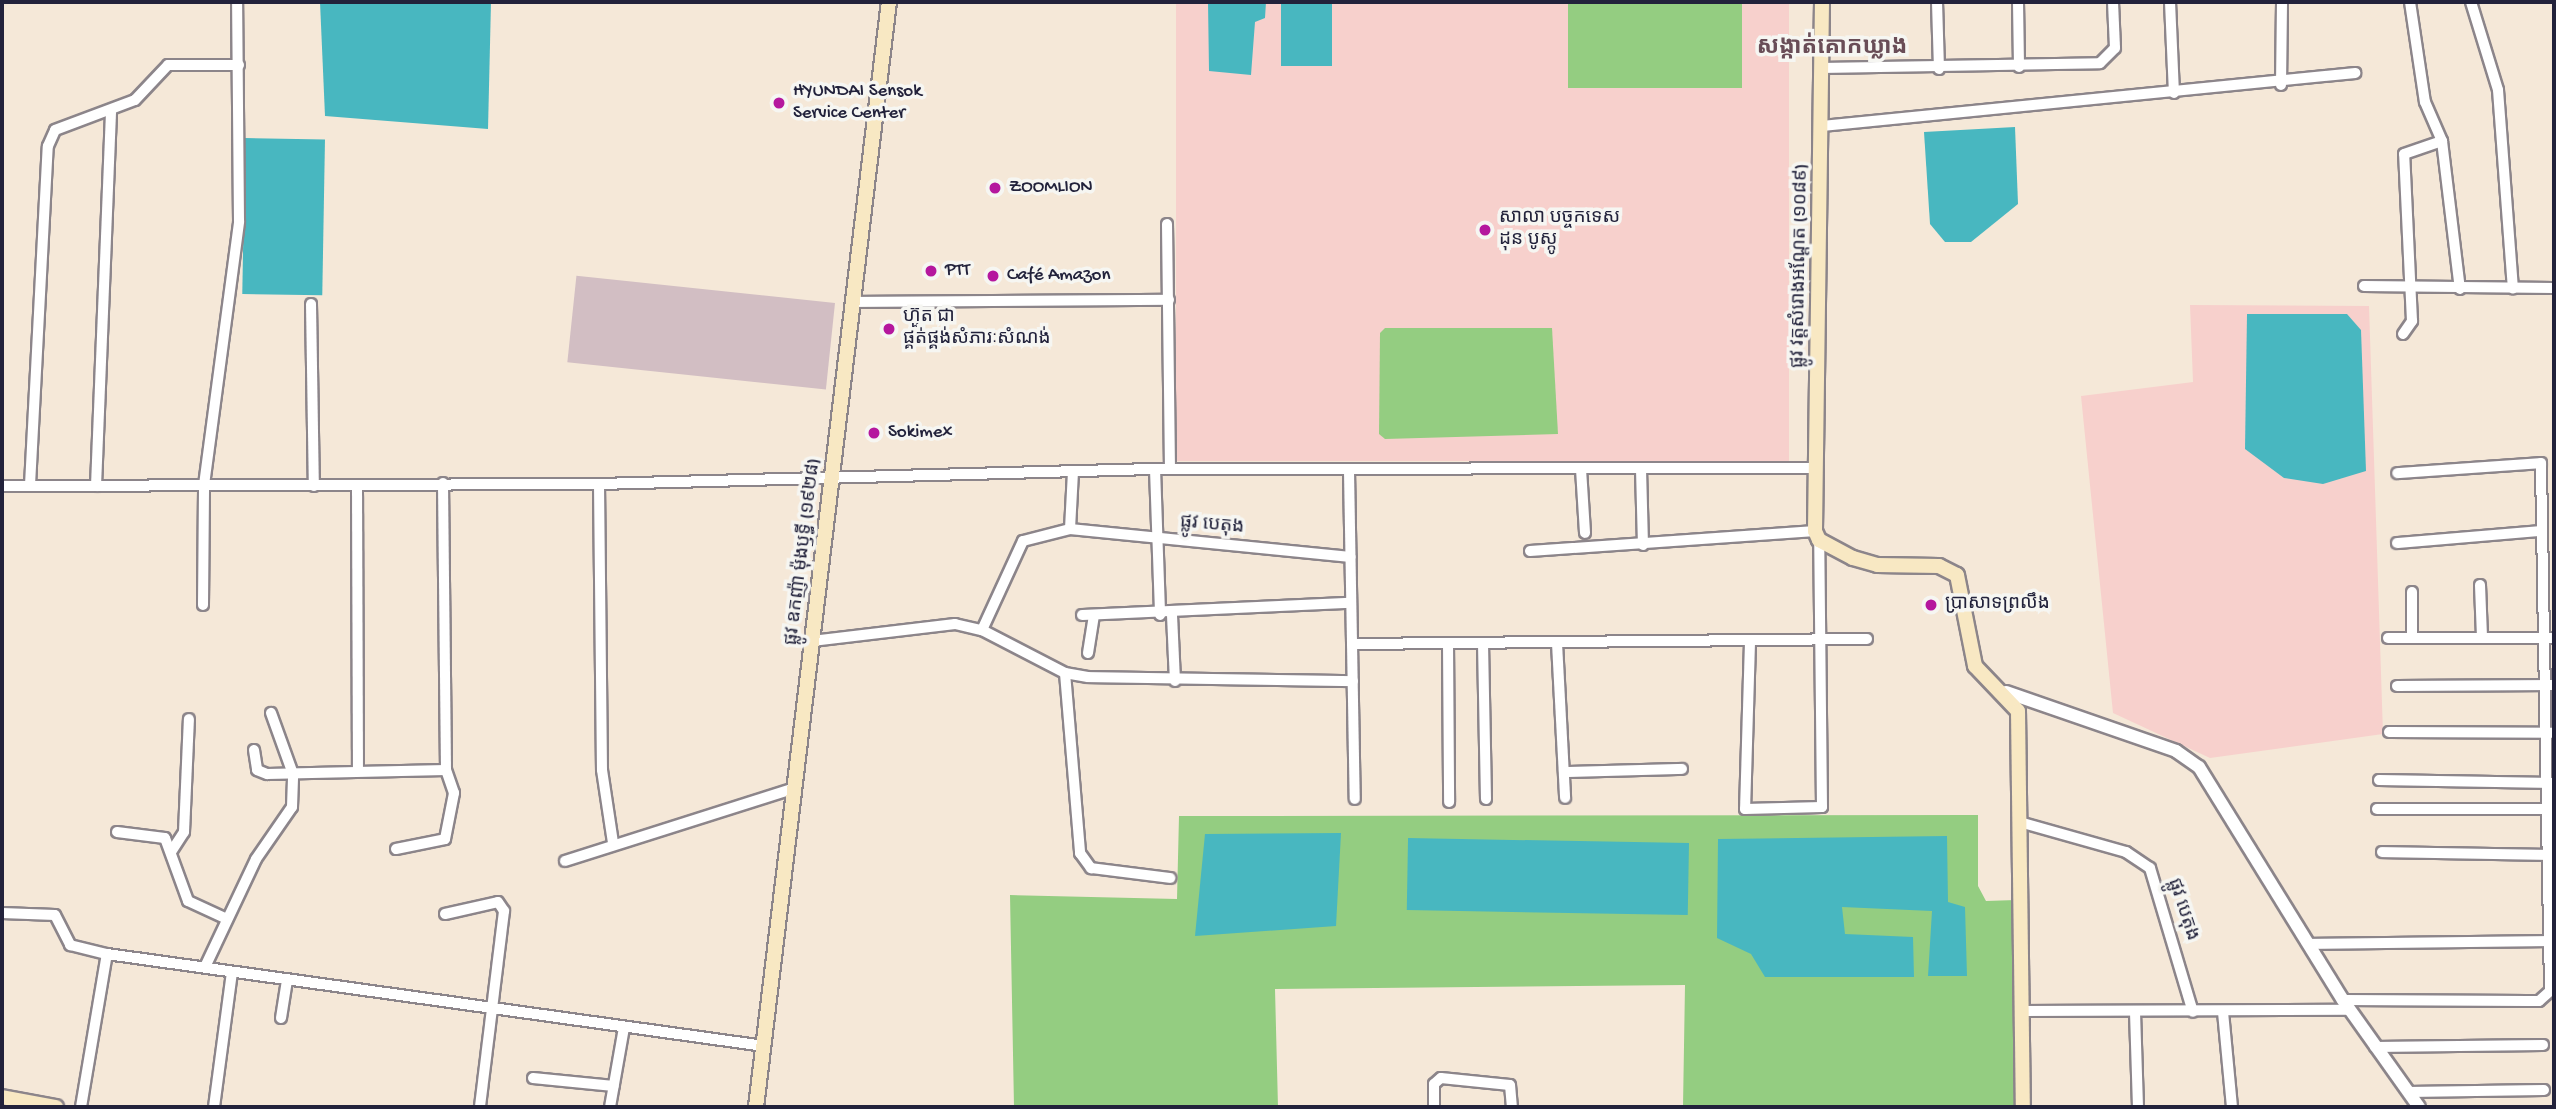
<!DOCTYPE html>
<html>
<head>
<meta charset="utf-8">
<style>
	body { margin:0 }
	#map { position:relative; width:2556px; height:1109px; overflow:hidden; background:#f5e8d8; font-family:"Gochi Hand","Noto Sans Khmer",sans-serif }
	div>[style] { position:absolute }
	.built>* { inset:0; background:#f7d0cc; transform-origin:0 0 }
	.industrial>* { inset:0; background:#d2bec3; transform-origin:0 0 }
	.green>* { inset:0; background:#94cd81; transform-origin:0 0 }
	.water>* { inset:0; background:#48b7c0; transform-origin:0 0 }
	.roads { filter:drop-shadow(2px 0 #8c858a) drop-shadow(-2px 0 #8c858a) drop-shadow(0 2px #8c858a) drop-shadow(0 -2px #8c858a) }
	.minor>* { height:10px; margin:-5px; padding:0 5px; transform-origin:5px; border-radius:5px; background:#fff }
	.tertiary>* { height:12px; margin:-6px; padding:0 6px; transform-origin:6px; border-radius:6px; background:#fff }
	.secondary>* { height:14px; margin:-7px; padding:0 7px; transform-origin:7px; border-radius:7px; background:#f8e8c3 }
	.dots>* { width:19px; height:19px; translate:-50% -50%; box-sizing:border-box; border:4px solid #f6f6f2; border-radius:50% }
	span { translate:-50% -50%; white-space:nowrap; text-align:center; line-height:1.15; -webkit-text-stroke:7px #f6f6f2; paint-order:stroke }
	.poi-label { font-size:19px; color:#22223b }
	.left { translate:0 -50%; text-align:left }
	.street-label { font-size:19px; color:#22223b }
	.quarter-label { font-size:23px; color:#694d57; font-weight:700 }
	.frame { position:absolute; inset:0; border:4px solid #22223b; pointer-events:none }
</style>
</head>
<body>
<div id="map">
	<div class="built">
		<i style="left:1176px;top:2px;width:613px;height:459px"></i>
		<i style="clip-path:polygon(2190px 305px,2369px 306px,2383px 734px,2210px 758px,2113px 713px,2081px 396px,2193px 382px)"></i>
	</div>
	<div class="industrial">
		<i style="left:835px;top:303px;width:87px;height:260px;rotate:96deg"></i>
	</div>
	<div class="green">
		<i style="left:1568px;top:2px;width:174px;height:86px"></i>
		<i style="clip-path:polygon(1385px 328px,1552px 328px,1558px 434px,1385px 439px,1379px 434px,1380px 333px)"></i>
		<i style="clip-path:polygon(1978px 815px,1978px 886px,1986px 901px,2016px 900px,2017px 1107px,1683px 1107px,1685px 985px,1275px 989px,1278px 1107px,1014px 1107px,1010px 895px,1177px 899px,1179px 816px)"></i>
	</div>
	<div class="water">
		<i style="clip-path:polygon(320px 2px,491px 2px,488px 129px,325px 116px)"></i>
		<i style="clip-path:polygon(1208px 2px,1266px 2px,1265px 18px,1255px 22px,1251px 75px,1209px 71px)"></i>
		<i style="left:1281px;top:2px;width:51px;height:64px"></i>
		<i style="clip-path:polygon(2015px 127px,2018px 204px,1971px 242px,1945px 242px,1930px 224px,1924px 132px)"></i>
		<i style="left:245px;top:138px;width:80px;height:156px;rotate:1deg"></i>
		<i style="clip-path:polygon(2247px 314px,2347px 314px,2361px 330px,2366px 471px,2323px 484px,2284px 478px,2245px 449px)"></i>
		<i style="clip-path:polygon(1341px 833px,1336px 926px,1195px 936px,1205px 834px)"></i>
		<i style="clip-path:polygon(1947px 836px,1948px 902px,1965px 907px,1967px 976px,1928px 976px,1932px 911px,1842px 907px,1845px 934px,1913px 937px,1914px 977px,1765px 977px,1751px 954px,1717px 938px,1718px 839px)"></i>
		<i style="left:1689px;top:843px;width:72px;height:281px;rotate:91deg"></i>
	</div>
	<div class="roads">
		<div class="minor">
			<i style="left:1937px;top:2px;width:67px;rotate:88.3deg"></i>
			<i style="left:2018px;top:2px;width:65px;rotate:89.1deg"></i>
			<i style="left:2170px;top:2px;width:91px;rotate:87.5deg"></i>
			<i style="left:2410px;top:2px;width:101px;rotate:81.5deg"></i>
			<i style="left:2425px;top:102px;width:43px;rotate:66.4deg"></i>
			<i style="left:2442px;top:141px;width:149px;rotate:83.1deg"></i>
			<i style="left:2471px;top:2px;width:92px;rotate:72.9deg"></i>
			<i style="left:2498px;top:90px;width:199px;rotate:85.7deg"></i>
			<i style="left:1821px;top:68px;width:279px;rotate:-1deg"></i>
			<i style="left:2100px;top:63px;width:21px;rotate:-45deg"></i>
			<i style="left:2115px;top:48px;width:46px;rotate:-92.5deg"></i>
			<i style="left:2281px;top:85px;width:83px;rotate:-89.3deg"></i>
			<i style="left:1822px;top:126px;width:536px;rotate:-5.68deg"></i>
			<i style="left:1167px;top:224px;width:245px;rotate:89.3deg"></i>
			<i style="left:2364px;top:286px;width:190px;rotate:0.6deg"></i>
			<i style="left:853px;top:302px;width:316px;rotate:-0.4deg"></i>
			<i style="left:311px;top:304px;width:182px;rotate:89.1deg"></i>
			<i style="left:2403px;top:334px;width:16px;rotate:-55deg"></i>
			<i style="left:2412px;top:321px;width:167px;rotate:-92.7deg"></i>
			<i style="left:2404px;top:154px;width:40px;rotate:-18.9deg"></i>
			<i style="left:1155px;top:469px;width:146px;rotate:88deg"></i>
			<i style="left:1581px;top:469px;width:64px;rotate:86.4deg"></i>
			<i style="left:1641px;top:469px;width:76px;rotate:88.5deg"></i>
			<i style="left:1349px;top:471px;width:328px;rotate:89deg"></i>
			<i style="left:599px;top:484px;width:286px;rotate:89.4deg"></i>
			<i style="left:602px;top:770px;width:74px;rotate:81.4deg"></i>
			<i style="left:30px;top:485px;width:339px;rotate:-87deg"></i>
			<i style="left:48px;top:146px;width:17px;rotate:-66deg"></i>
			<i style="left:55px;top:130px;width:85px;rotate:-20.6deg"></i>
			<i style="left:135px;top:100px;width:48px;rotate:-46.7deg"></i>
			<i style="left:168px;top:65px;width:71px"></i>
			<i style="left:2px;top:486px;width:597px;rotate:-0.19deg"></i>
			<i style="left:599px;top:484px;width:556px;rotate:-1.55deg"></i>
			<i style="left:1155px;top:469px;width:661px;rotate:-0.09deg"></i>
			<i style="left:96px;top:486px;width:374px;rotate:-87.7deg"></i>
			<i style="left:357px;top:486px;width:284px;rotate:89.8deg"></i>
			<i style="left:1070px;top:529px;width:282px;rotate:5.7deg"></i>
			<i style="left:2397px;top:543px;width:143px;rotate:-4.8deg"></i>
			<i style="left:1530px;top:551px;width:286px;rotate:-4deg"></i>
			<i style="left:2480px;top:585px;width:53px;rotate:87.8deg"></i>
			<i style="left:2412px;top:592px;width:46px;rotate:90deg"></i>
			<i style="left:203px;top:605px;width:120px;rotate:-89.5deg"></i>
			<i style="left:204px;top:485px;width:266px;rotate:-82.4deg"></i>
			<i style="left:239px;top:221px;width:219px;rotate:-90.5deg"></i>
			<i style="left:1082px;top:615px;width:269px;rotate:-2.6deg"></i>
			<i style="left:1172px;top:615px;width:66px;rotate:87.4deg"></i>
			<i style="left:982px;top:630px;width:98px;rotate:-65.3deg"></i>
			<i style="left:1023px;top:541px;width:49px;rotate:-14.3deg"></i>
			<i style="left:1070px;top:529px;width:58px;rotate:-87deg"></i>
			<i style="left:2388px;top:638px;width:166px"></i>
			<i style="left:812px;top:641px;width:144px;rotate:-6.8deg"></i>
			<i style="left:955px;top:624px;width:28px;rotate:13deg"></i>
			<i style="left:982px;top:630px;width:93px;rotate:27.4deg"></i>
			<i style="left:1065px;top:673px;width:23px;rotate:10deg"></i>
			<i style="left:1088px;top:677px;width:265px;rotate:0.9deg"></i>
			<i style="left:1750px;top:642px;width:167px;rotate:91.7deg"></i>
			<i style="left:1745px;top:809px;width:77px;rotate:-1.5deg"></i>
			<i style="left:1822px;top:807px;width:267px;rotate:-90.6deg"></i>
			<i style="left:1448px;top:643px;width:159px;rotate:89.6deg"></i>
			<i style="left:1483px;top:643px;width:156px;rotate:88.9deg"></i>
			<i style="left:1557px;top:643px;width:155px;rotate:87deg"></i>
			<i style="left:1352px;top:644px;width:515px;rotate:-0.56deg"></i>
			<i style="left:1088px;top:653px;width:38px;rotate:-81deg"></i>
			<i style="left:1065px;top:673px;width:181px;rotate:85.2deg"></i>
			<i style="left:1080px;top:853px;width:19px;rotate:54deg"></i>
			<i style="left:1091px;top:868px;width:80px;rotate:7.2deg"></i>
			<i style="left:2397px;top:686px;width:157px;rotate:-0.4deg"></i>
			<i style="left:2389px;top:732px;width:165px;rotate:0.3deg"></i>
			<i style="left:254px;top:750px;width:20px;rotate:81deg"></i>
			<i style="left:257px;top:770px;width:11px;rotate:22deg"></i>
			<i style="left:267px;top:774px;width:179px;rotate:-1.3deg"></i>
			<i style="left:1564px;top:772px;width:118px;rotate:-1.5deg"></i>
			<i style="left:2379px;top:780px;width:175px;rotate:1deg"></i>
			<i style="left:2377px;top:809px;width:169px"></i>
			<i style="left:2023px;top:823px;width:107px;rotate:15.7deg"></i>
			<i style="left:2126px;top:852px;width:29px;rotate:34deg"></i>
			<i style="left:2150px;top:868px;width:150px;rotate:73.4deg"></i>
			<i style="left:117px;top:832px;width:48px;rotate:7.1deg"></i>
			<i style="left:165px;top:838px;width:67px;rotate:69.9deg"></i>
			<i style="left:188px;top:901px;width:43px;rotate:24.8deg"></i>
			<i style="left:396px;top:849px;width:50px;rotate:-11.5deg"></i>
			<i style="left:445px;top:839px;width:47px;rotate:-78.9deg"></i>
			<i style="left:454px;top:793px;width:24px;rotate:-109deg"></i>
			<i style="left:446px;top:770px;width:287px;rotate:-90.6deg"></i>
			<i style="left:171px;top:852px;width:24px;rotate:-57deg"></i>
			<i style="left:184px;top:832px;width:113px;rotate:-87.5deg"></i>
			<i style="left:2382px;top:852px;width:165px;rotate:1deg"></i>
			<i style="left:565px;top:861px;width:241px;rotate:-17.6deg"></i>
			<i style="left:2px;top:913px;width:53px;rotate:2.2deg"></i>
			<i style="left:55px;top:915px;width:34px;rotate:63deg"></i>
			<i style="left:70px;top:945px;width:38px;rotate:14deg"></i>
			<i style="left:107px;top:954px;width:663px;rotate:7.97deg"></i>
			<i style="left:445px;top:914px;width:54px;rotate:-12.8deg"></i>
			<i style="left:498px;top:902px;width:11px;rotate:56deg"></i>
			<i style="left:504px;top:911px;width:197px;rotate:97deg"></i>
			<i style="left:2308px;top:944px;width:240px;rotate:-0.7deg"></i>
			<i style="left:205px;top:967px;width:119px;rotate:-64.7deg"></i>
			<i style="left:256px;top:859px;width:63px;rotate:-55.3deg"></i>
			<i style="left:292px;top:807px;width:33px;rotate:-88deg"></i>
			<i style="left:293px;top:774px;width:65px;rotate:-109.8deg"></i>
			<i style="left:2343px;top:1000px;width:196px;rotate:0.3deg"></i>
			<i style="left:2539px;top:1001px;width:15px;rotate:-42deg"></i>
			<i style="left:2550px;top:991px;width:528px;rotate:-90.98deg"></i>
			<i style="left:2541px;top:463px;width:144px;rotate:176deg"></i>
			<i style="left:2022px;top:1011px;width:328px;rotate:-0.2deg"></i>
			<i style="left:2135px;top:1012px;width:95px;rotate:88.2deg"></i>
			<i style="left:2223px;top:1012px;width:95px;rotate:84.6deg"></i>
			<i style="left:281px;top:1018px;width:38px;rotate:-81deg"></i>
			<i style="left:2375px;top:1047px;width:168px;rotate:-0.7deg"></i>
			<i style="left:533px;top:1078px;width:81px;rotate:5.6deg"></i>
			<i style="left:2408px;top:1092px;width:136px;rotate:-0.8deg"></i>
			<i style="left:81px;top:1107px;width:155px;rotate:-80.4deg"></i>
			<i style="left:214px;top:1107px;width:136px;rotate:-82.4deg"></i>
			<i style="left:610px;top:1107px;width:80px;rotate:-80deg"></i>
			<i style="left:1434px;top:1107px;width:23px;rotate:-90deg"></i>
			<i style="left:1434px;top:1084px;width:9px;rotate:-41deg"></i>
			<i style="left:1441px;top:1078px;width:69px;rotate:5.8deg"></i>
			<i style="left:1510px;top:1085px;width:22px;rotate:85deg"></i>
		</div>
		<div class="tertiary">
			<i style="left:2006px;top:692px;width:180px;rotate:19.1deg"></i>
			<i style="left:2176px;top:751px;width:28px;rotate:35deg"></i>
			<i style="left:2199px;top:767px;width:274px;rotate:58.3deg"></i>
			<i style="left:2343px;top:1000px;width:131px;rotate:54.6deg"></i>
		</div>
		<div class="secondary">
			<i style="left:1822px;top:2px;width:529px;rotate:90.76deg"></i>
			<i style="left:1815px;top:531px;width:10px;rotate:66deg"></i>
			<i style="left:1819px;top:540px;width:38px;rotate:28deg"></i>
			<i style="left:1853px;top:558px;width:25px;rotate:16deg"></i>
			<i style="left:1877px;top:565px;width:62px;rotate:0.9deg"></i>
			<i style="left:1939px;top:566px;width:20px;rotate:27deg"></i>
			<i style="left:1957px;top:575px;width:93px;rotate:78.8deg"></i>
			<i style="left:1975px;top:666px;width:62px;rotate:46.3deg"></i>
			<i style="left:2018px;top:711px;width:396px;rotate:89.3deg"></i>
			<i style="left:2px;top:1097px;width:55px;rotate:10.5deg"></i>
			<i style="left:756px;top:1107px;width:1113px;rotate:-83.14deg"></i>
		</div>
	</div>
	<div class="dots">
		<i style="left:779px;top:103px;background:#b5179e"></i>
		<i style="left:995px;top:188px;background:#b5179e"></i>
		<i style="left:1485px;top:230px;background:#b5179e"></i>
		<i style="left:931px;top:271px;background:#b5179e"></i>
		<i style="left:993px;top:276px;background:#b5179e"></i>
		<i style="left:889px;top:329px;background:#b5179e"></i>
		<i style="left:874px;top:433px;background:#b5179e"></i>
		<i style="left:1931px;top:605px;background:#b5179e"></i>
	</div>
	<div class="poi-label">
		<span class="left" style="left:793px;top:103px">HYUNDAI Sensok<br>Service Center</span>
		<span class="left" style="left:1009px;top:188px">ZOOMLION</span>
		<span class="left" style="left:1499px;top:230px">សាលា បច្ចកទេស<br>ដុន បូស្កូ</span>
		<span class="left" style="left:945px;top:271px">PTT</span>
		<span class="left" style="left:1007px;top:276px">Café Amazon</span>
		<span class="left" style="left:903px;top:329px">ហ៊ួត ជា<br>ផ្គត់ផ្គង់សំភារៈសំណង់</span>
		<span class="left" style="left:888px;top:433px">Sokimex</span>
		<span class="left" style="left:1945px;top:605px">ប្រាសាទព្រលឹង</span>
	</div>
	<div class="street-label">
		<span style="left:1801px;top:266px;rotate:-89deg">ផ្លូវ វត្តសំរោងអណ្ដែត (១០៨៩)</span>
		<span style="left:1212px;top:526px;rotate:5deg">ផ្លូវ បេតុង</span>
		<span style="left:804px;top:552px;rotate:-83deg">ផ្លូវ ឧកញ៉ា ម៉ុងឫទ្ធី (១៩២៨)</span>
		<span style="left:2182px;top:910px;rotate:72deg">ផ្លូវ បេតុង</span>
	</div>
	<div class="quarter-label">
		<span style="left:1832px;top:49px">សង្កាត់គោកឃ្លាង</span>
	</div>
	<div class="frame"></div>
</div>
</body>
</html>
